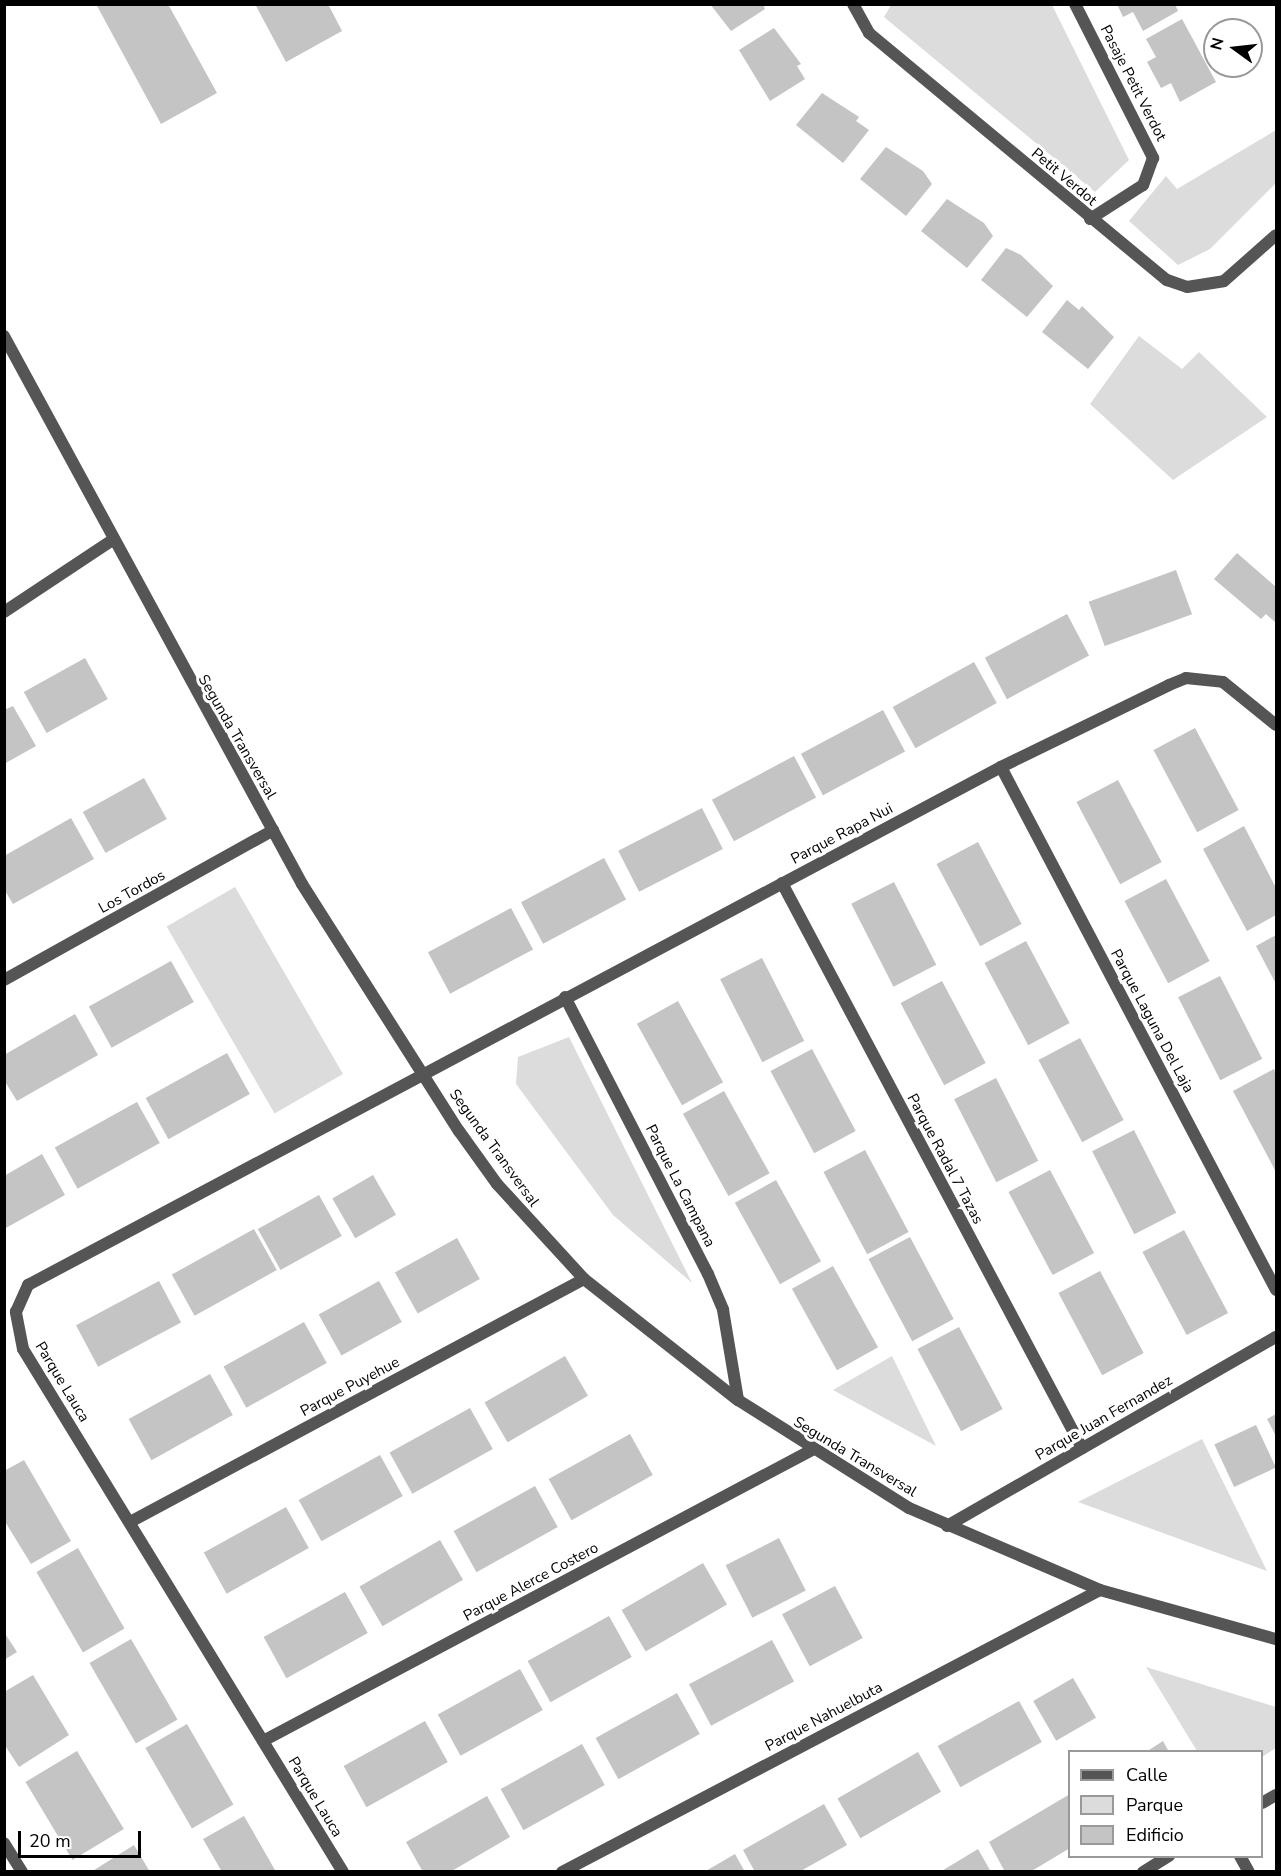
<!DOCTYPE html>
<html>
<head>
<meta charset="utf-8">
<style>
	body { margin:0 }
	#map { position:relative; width:1281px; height:1876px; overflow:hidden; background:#fff; font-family:"Nunito Sans",sans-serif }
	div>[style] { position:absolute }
	.green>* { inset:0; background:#dcdcdc; transform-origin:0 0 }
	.building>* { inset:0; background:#c4c4c4; transform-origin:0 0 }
	.minor>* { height:12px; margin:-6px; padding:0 6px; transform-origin:6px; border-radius:6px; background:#555 }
	.tertiary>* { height:12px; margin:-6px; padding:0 6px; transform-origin:6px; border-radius:6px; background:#555 }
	span { translate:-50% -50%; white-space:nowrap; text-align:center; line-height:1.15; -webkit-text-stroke:6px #fff; paint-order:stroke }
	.street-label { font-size:15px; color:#000 }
	.frame { position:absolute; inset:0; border:6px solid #000; pointer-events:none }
	.legend { position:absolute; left:1068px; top:1750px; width:195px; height:108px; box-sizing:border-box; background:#fff; border:2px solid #999; margin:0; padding:8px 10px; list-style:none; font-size:18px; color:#000 }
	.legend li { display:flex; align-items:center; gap:12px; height:30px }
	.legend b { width:30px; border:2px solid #999 }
	.north { position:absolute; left:1203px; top:18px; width:60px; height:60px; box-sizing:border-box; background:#fff; border:2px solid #999; border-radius:50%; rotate:285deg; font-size:16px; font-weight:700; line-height:24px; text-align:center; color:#000 }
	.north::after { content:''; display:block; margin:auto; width:21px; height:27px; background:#000; clip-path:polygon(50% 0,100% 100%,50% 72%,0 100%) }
	.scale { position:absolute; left:18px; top:1831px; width:123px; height:27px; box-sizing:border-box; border:3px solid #000; border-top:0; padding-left:8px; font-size:18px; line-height:21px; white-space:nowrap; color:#000; -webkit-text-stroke:4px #fff; paint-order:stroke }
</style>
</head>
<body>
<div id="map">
	<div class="green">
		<i style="clip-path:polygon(891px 5px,1052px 5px,1129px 160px,1095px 192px,884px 17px)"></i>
		<i style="clip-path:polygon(1276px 130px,1276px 183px,1210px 249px,1178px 265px,1129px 221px,1166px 176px,1177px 189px)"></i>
		<i style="clip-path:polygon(1139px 336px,1182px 369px,1199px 352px,1267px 417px,1173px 480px,1090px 404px)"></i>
		<i style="left:235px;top:887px;width:216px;height:79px;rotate:60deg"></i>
		<i style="clip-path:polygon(569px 1037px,692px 1283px,613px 1215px,516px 1084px,518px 1057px)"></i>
		<i style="clip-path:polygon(892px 1356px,936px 1446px,833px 1390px)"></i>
		<i style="clip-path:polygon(1202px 1439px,1267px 1571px,1078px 1502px)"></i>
		<i style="clip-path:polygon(1146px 1667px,1276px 1707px,1276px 1748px,1262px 1757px,1262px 1752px,1197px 1751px)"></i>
	</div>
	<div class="building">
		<i style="clip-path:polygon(96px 4px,168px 4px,217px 93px,161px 124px)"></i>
		<i style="clip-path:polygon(255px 4px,328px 4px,342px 31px,286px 62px)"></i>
		<i style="clip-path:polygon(710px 4px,763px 4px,765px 9px,731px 31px)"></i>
		<i style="clip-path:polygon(1117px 4px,1175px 4px,1178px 11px,1143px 31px,1133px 12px,1123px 17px)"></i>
		<i style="clip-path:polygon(1182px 19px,1216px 82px,1180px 102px,1171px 83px,1161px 88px,1147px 62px,1156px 57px,1146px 39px)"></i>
		<i style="clip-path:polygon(774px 28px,801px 64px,797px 66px,805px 79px,770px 101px,739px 50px)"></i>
		<i style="clip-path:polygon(822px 93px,859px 117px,856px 121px,869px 130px,843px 163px,796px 125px)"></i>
		<i style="clip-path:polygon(886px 147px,923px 171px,932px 184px,906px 216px,860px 179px)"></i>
		<i style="clip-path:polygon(947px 199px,984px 223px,993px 236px,967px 268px,921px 231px)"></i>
		<i style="clip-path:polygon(1006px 248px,1021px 255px,1053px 286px,1027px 317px,981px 280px)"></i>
		<i style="clip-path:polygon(1067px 300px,1079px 310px,1082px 306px,1114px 337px,1088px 369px,1042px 332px)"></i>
		<i style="clip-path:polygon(1237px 553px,1276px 587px,1276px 623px,1266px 614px,1261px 619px,1214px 579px)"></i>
		<i style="left:1176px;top:570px;width:47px;height:93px;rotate:70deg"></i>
		<i style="left:1067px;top:614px;width:47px;height:93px;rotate:62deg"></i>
		<i style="left:85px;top:658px;width:47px;height:70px;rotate:61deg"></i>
		<i style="left:974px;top:662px;width:47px;height:93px;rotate:61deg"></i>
		<i style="clip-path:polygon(13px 706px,36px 746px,4px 764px,4px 710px)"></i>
		<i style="left:883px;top:710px;width:47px;height:93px;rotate:62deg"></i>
		<i style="left:1195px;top:728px;width:93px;height:47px;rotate:62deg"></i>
		<i style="left:794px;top:756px;width:47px;height:93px;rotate:62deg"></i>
		<i style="left:144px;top:778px;width:47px;height:70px;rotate:61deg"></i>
		<i style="left:1118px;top:780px;width:93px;height:47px;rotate:62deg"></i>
		<i style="left:702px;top:808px;width:46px;height:94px;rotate:63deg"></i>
		<i style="clip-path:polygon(71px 818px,94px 859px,13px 904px,4px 889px,4px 856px)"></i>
		<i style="clip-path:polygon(1244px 826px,1276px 888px,1276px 915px,1247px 931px,1203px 849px)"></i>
		<i style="left:978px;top:842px;width:93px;height:47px;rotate:62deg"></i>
		<i style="left:604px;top:858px;width:47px;height:94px;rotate:62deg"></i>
		<i style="left:1166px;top:879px;width:93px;height:47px;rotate:62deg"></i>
		<i style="left:894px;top:882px;width:93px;height:48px;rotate:63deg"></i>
		<i style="left:511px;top:908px;width:47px;height:94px;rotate:62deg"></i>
		<i style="clip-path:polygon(1276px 935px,1276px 984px,1256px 946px)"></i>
		<i style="left:1026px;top:941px;width:93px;height:47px;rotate:62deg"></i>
		<i style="left:762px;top:958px;width:93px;height:47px;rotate:63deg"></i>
		<i style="left:171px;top:961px;width:47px;height:94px;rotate:61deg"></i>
		<i style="left:1220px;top:976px;width:93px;height:47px;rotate:63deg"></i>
		<i style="left:942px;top:981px;width:93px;height:47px;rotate:62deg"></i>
		<i style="left:678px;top:1001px;width:93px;height:47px;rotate:61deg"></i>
		<i style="clip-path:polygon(75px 1014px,98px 1055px,17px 1101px,4px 1080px,4px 1055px)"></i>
		<i style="left:1080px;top:1038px;width:93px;height:47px;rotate:62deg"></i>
		<i style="left:812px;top:1049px;width:93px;height:47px;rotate:62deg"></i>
		<i style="left:227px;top:1053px;width:47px;height:93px;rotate:61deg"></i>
		<i style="clip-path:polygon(1274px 1069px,1276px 1073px,1276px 1172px,1233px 1091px)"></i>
		<i style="left:996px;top:1078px;width:93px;height:47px;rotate:63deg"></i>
		<i style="left:724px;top:1091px;width:94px;height:47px;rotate:61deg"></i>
		<i style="left:137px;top:1102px;width:47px;height:94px;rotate:61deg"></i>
		<i style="left:1134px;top:1130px;width:93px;height:47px;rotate:63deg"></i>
		<i style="left:865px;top:1150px;width:93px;height:47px;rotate:62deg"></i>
		<i style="clip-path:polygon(42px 1154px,65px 1195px,4px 1229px,4px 1176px)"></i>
		<i style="left:1050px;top:1170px;width:94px;height:47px;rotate:62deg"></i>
		<i style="left:373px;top:1175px;width:46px;height:47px;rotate:60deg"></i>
		<i style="left:776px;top:1180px;width:93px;height:47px;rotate:61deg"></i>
		<i style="left:319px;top:1195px;width:47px;height:70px;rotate:61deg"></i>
		<i style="left:254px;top:1229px;width:47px;height:94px;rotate:61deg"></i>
		<i style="left:1184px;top:1230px;width:94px;height:47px;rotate:62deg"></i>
		<i style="left:910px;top:1237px;width:93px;height:47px;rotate:62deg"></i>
		<i style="left:457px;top:1238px;width:47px;height:71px;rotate:61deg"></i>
		<i style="left:833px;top:1266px;width:93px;height:47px;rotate:61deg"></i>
		<i style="left:1100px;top:1271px;width:93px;height:47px;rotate:62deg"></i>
		<i style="left:159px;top:1281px;width:47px;height:94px;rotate:62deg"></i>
		<i style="left:379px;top:1281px;width:47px;height:69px;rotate:61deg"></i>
		<i style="left:304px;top:1322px;width:47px;height:92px;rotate:61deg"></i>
		<i style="left:959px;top:1327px;width:93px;height:47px;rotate:62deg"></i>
		<i style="left:565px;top:1356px;width:46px;height:93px;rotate:60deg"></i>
		<i style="left:210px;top:1374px;width:47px;height:93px;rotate:61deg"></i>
		<i style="left:470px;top:1408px;width:47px;height:92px;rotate:61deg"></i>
		<i style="clip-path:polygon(1276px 1414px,1276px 1436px,1267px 1419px)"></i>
		<i style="left:1256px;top:1425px;width:47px;height:46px;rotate:65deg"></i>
		<i style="left:630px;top:1434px;width:47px;height:93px;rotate:61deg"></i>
		<i style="left:380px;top:1455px;width:47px;height:93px;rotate:61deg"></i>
		<i style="clip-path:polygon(24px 1460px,71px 1541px,31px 1564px,4px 1520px,4px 1471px)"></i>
		<i style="left:535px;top:1486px;width:47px;height:93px;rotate:61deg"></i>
		<i style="left:286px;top:1507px;width:47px;height:94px;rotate:61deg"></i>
		<i style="left:779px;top:1538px;width:59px;height:60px;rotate:63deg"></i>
		<i style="left:440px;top:1540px;width:46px;height:93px;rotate:60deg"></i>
		<i style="left:78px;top:1548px;width:93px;height:48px;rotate:60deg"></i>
		<i style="left:703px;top:1563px;width:48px;height:94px;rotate:60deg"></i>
		<i style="left:835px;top:1586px;width:59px;height:60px;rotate:62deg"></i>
		<i style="left:345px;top:1592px;width:47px;height:93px;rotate:61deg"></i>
		<i style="left:609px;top:1616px;width:47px;height:93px;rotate:61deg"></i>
		<i style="clip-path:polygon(4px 1632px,17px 1652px,4px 1660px)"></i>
		<i style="left:131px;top:1639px;width:93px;height:48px;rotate:60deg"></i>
		<i style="left:772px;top:1640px;width:47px;height:94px;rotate:62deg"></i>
		<i style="left:520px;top:1669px;width:47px;height:94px;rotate:61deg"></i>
		<i style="clip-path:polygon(33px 1675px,69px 1735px,19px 1767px,4px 1744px,4px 1692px)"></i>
		<i style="left:1073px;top:1678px;width:46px;height:46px;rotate:60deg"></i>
		<i style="left:677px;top:1693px;width:47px;height:93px;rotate:61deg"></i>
		<i style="left:1019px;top:1701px;width:47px;height:93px;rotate:61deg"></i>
		<i style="left:425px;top:1721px;width:47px;height:93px;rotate:61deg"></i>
		<i style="left:187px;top:1724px;width:93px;height:48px;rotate:60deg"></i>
		<i style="clip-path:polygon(1163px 1741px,1169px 1752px,1146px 1752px)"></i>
		<i style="left:582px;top:1744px;width:47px;height:93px;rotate:61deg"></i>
		<i style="left:77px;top:1751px;width:91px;height:60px;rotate:59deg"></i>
		<i style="left:918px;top:1752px;width:46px;height:93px;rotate:60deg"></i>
		<i style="clip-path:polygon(1070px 1794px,1070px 1848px,1030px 1872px,1005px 1872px,989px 1842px)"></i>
		<i style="clip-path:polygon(487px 1796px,510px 1837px,450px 1872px,423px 1872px,406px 1842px)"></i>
		<i style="clip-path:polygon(824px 1804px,847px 1845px,799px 1872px,755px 1872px,743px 1850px)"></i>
		<i style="clip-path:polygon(244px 1816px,267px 1856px,276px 1872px,222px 1872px,203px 1839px)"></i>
		<i style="clip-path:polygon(134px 1845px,150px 1872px,91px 1872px)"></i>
		<i style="clip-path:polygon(978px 1849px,991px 1872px,940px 1872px)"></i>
		<i style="clip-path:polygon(735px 1854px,745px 1872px,704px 1872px)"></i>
	</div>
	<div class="minor">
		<i style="left:853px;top:4px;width:33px;rotate:61deg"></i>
		<i style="left:869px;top:33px;width:387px;rotate:39.7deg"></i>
		<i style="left:1167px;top:280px;width:21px;rotate:19deg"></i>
		<i style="left:1187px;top:287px;width:37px;rotate:-9deg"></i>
		<i style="left:1224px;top:281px;width:69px;rotate:-41.5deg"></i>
		<i style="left:1075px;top:4px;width:173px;rotate:63.1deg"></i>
		<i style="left:1153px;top:158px;width:29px;rotate:110deg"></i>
		<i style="left:1143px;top:185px;width:63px;rotate:147.3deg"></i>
		<i style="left:4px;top:612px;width:128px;rotate:-33.6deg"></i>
		<i style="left:1001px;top:767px;width:591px;rotate:62.26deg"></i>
		<i style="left:782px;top:883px;width:640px;rotate:62.03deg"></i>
		<i style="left:4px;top:980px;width:308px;rotate:-29.1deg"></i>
		<i style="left:565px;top:997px;width:312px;rotate:62.7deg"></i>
		<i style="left:708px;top:1274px;width:39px;rotate:67deg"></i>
		<i style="left:723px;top:1310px;width:91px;rotate:80.5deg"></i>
		<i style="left:130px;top:1522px;width:515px;rotate:-28.16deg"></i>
		<i style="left:947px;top:1526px;width:379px;rotate:-29.9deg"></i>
		<i style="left:263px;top:1741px;width:621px;rotate:-27.93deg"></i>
		<i style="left:1262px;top:1803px;width:16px;rotate:-30deg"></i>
		<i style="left:4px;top:1843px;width:34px;rotate:58deg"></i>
		<i style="left:1240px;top:1856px;width:18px;rotate:61deg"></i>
		<i style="left:343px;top:1872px;width:613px;rotate:-121.46deg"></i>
		<i style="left:23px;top:1349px;width:38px;rotate:-101deg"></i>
		<i style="left:16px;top:1312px;width:30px;rotate:-66deg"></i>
		<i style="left:28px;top:1285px;width:1102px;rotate:-28.03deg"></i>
		<i style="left:1001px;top:767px;width:187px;rotate:-26deg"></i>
		<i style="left:1169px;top:685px;width:18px;rotate:-22deg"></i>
		<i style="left:1186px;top:678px;width:37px;rotate:6deg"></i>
		<i style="left:1223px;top:682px;width:68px;rotate:39.1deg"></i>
		<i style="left:562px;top:1872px;width:607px;rotate:-27.66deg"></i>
		<i style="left:1143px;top:1872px;width:31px;rotate:-32deg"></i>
	</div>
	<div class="tertiary">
		<i style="left:4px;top:336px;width:624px;rotate:61.46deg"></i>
		<i style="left:302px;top:884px;width:293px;rotate:57.6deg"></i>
		<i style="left:459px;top:1131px;width:65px;rotate:54.4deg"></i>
		<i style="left:497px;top:1184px;width:129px;rotate:47.5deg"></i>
		<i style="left:584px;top:1279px;width:196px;rotate:38.2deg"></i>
		<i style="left:738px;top:1400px;width:202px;rotate:32.3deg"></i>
		<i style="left:909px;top:1508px;width:208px;rotate:23.2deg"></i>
		<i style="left:1100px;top:1590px;width:183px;rotate:15.6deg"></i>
	</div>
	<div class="street-label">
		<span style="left:1133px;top:83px;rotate:63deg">Pasaje Petit Verdot</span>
		<span style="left:1064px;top:177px;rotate:40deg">Petit Verdot</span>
		<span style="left:237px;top:737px;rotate:60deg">Segunda Transversal</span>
		<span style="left:842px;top:834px;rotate:-28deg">Parque Rapa Nui</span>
		<span style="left:132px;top:892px;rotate:-29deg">Los Tordos</span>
		<span style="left:1152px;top:1021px;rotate:62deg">Parque Laguna Del Laja</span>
		<span style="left:494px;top:1148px;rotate:54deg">Segunda Transversal</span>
		<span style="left:945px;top:1159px;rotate:62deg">Parque Radal 7 Tazas</span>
		<span style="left:680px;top:1186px;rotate:63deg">Parque La Campana</span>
		<span style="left:62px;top:1382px;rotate:59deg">Parque Lauca</span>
		<span style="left:350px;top:1387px;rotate:-28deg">Parque Puyehue</span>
		<span style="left:1104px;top:1418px;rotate:-30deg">Parque Juan Fernandez</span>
		<span style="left:855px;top:1457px;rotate:31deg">Segunda Transversal</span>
		<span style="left:531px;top:1582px;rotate:-28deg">Parque Alerce Costero</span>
		<span style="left:824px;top:1717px;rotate:-28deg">Parque Nahuelbuta</span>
		<span style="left:315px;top:1797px;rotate:59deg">Parque Lauca</span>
	</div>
	<div class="frame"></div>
	<ul class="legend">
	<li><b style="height:8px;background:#555"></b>Calle</li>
	<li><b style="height:16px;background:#dcdcdc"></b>Parque</li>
	<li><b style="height:16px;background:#c4c4c4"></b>Edificio</li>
	</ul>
	<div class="north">N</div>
	<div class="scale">20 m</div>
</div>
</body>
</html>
